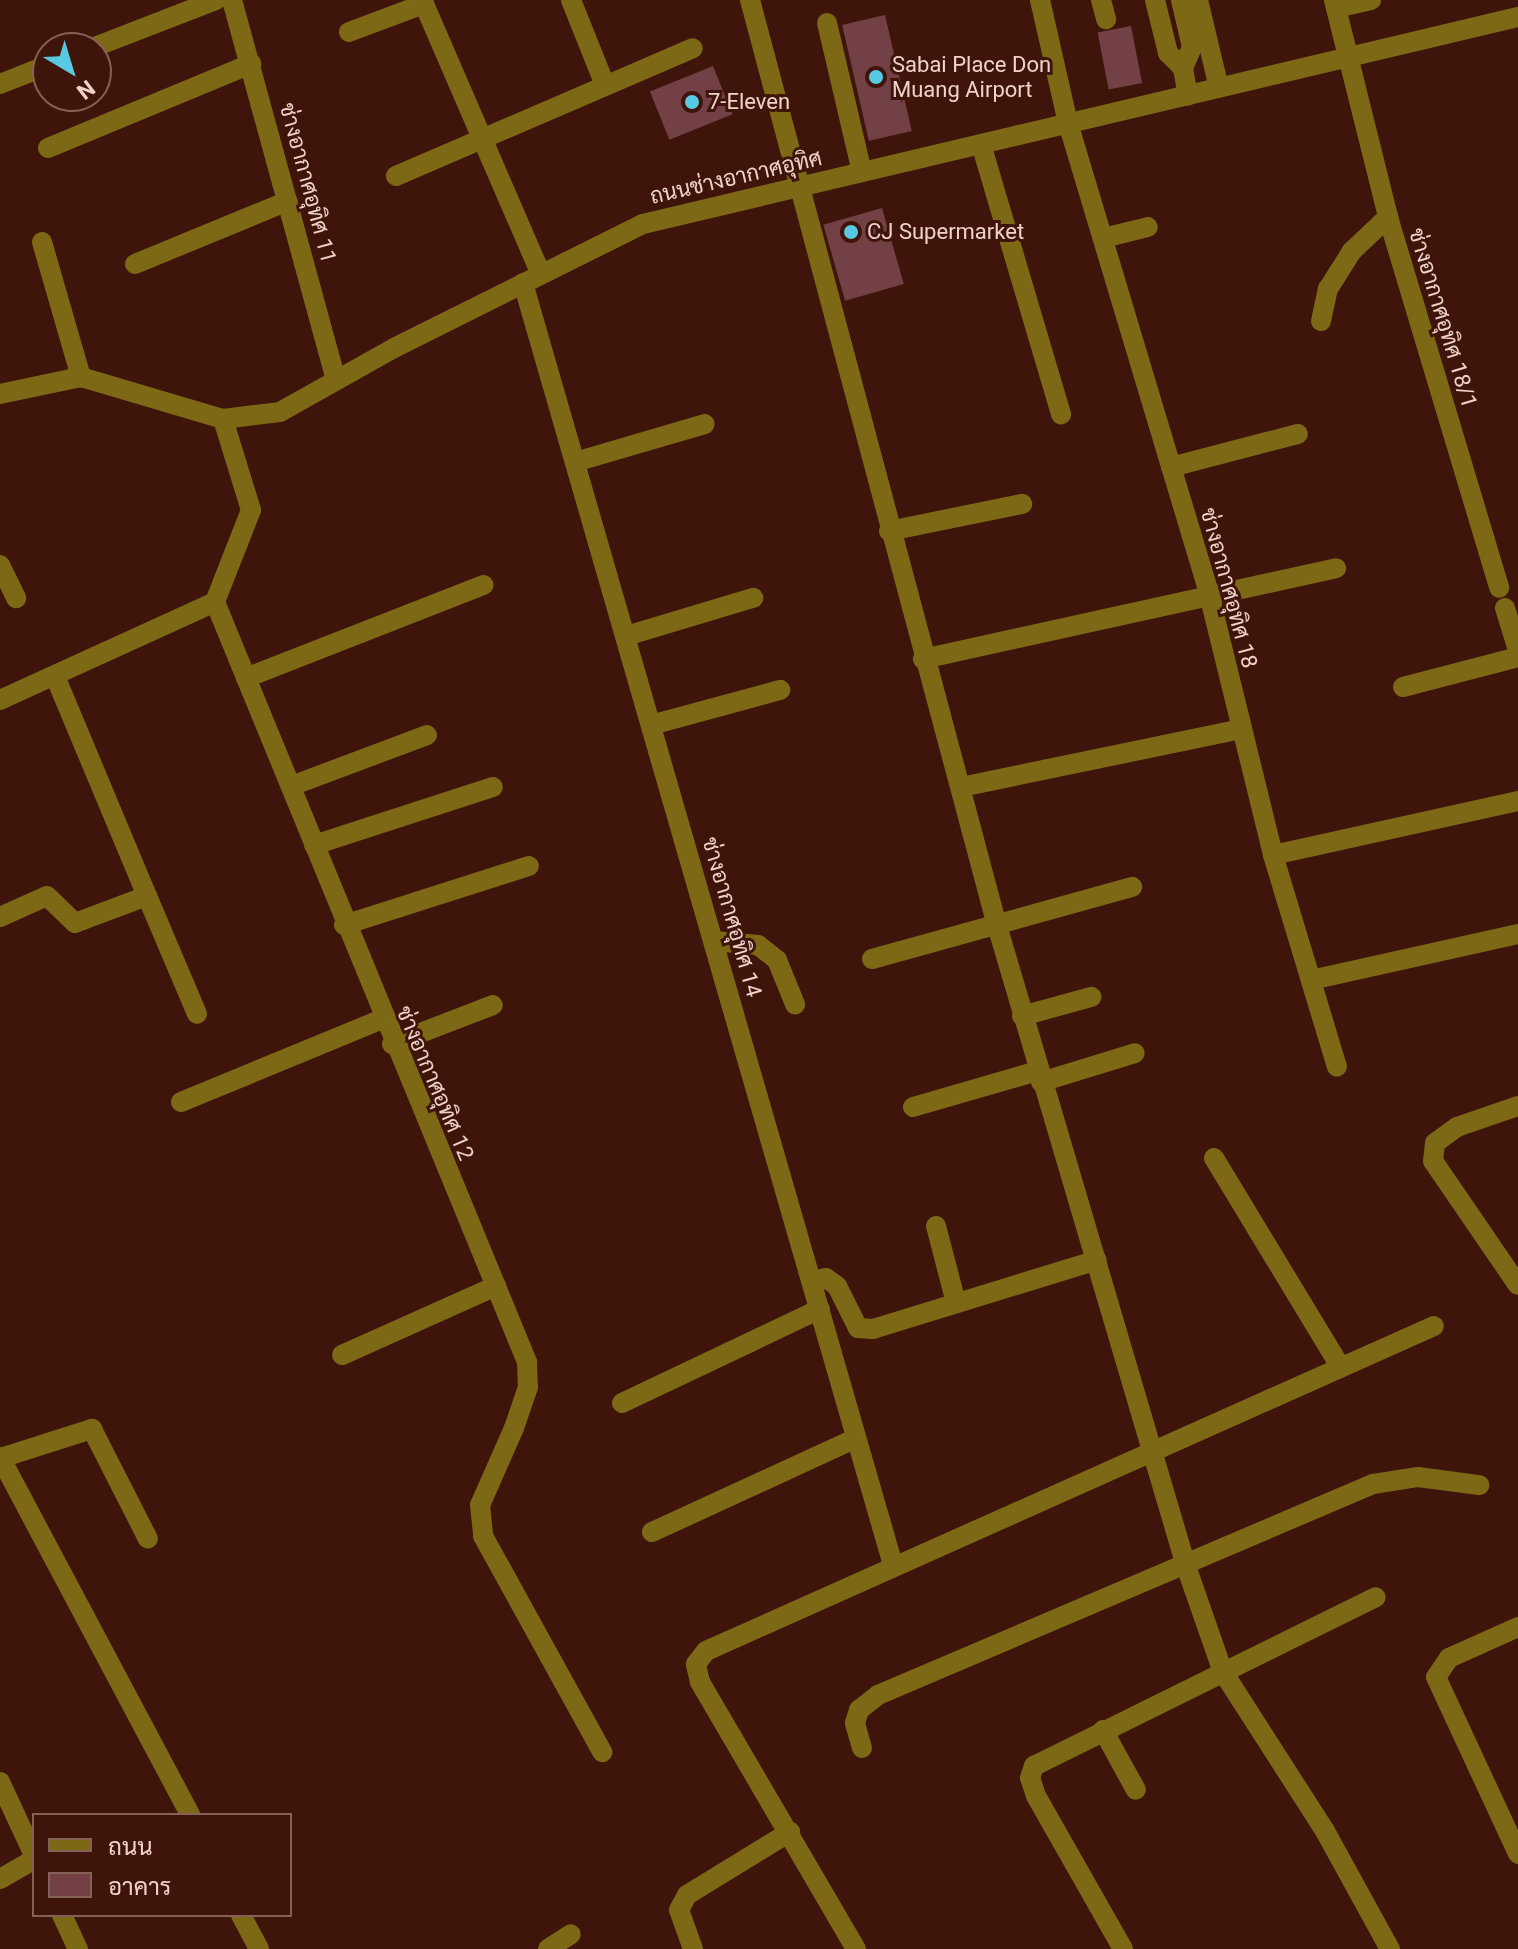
<!DOCTYPE html>
<html>
<head>
<meta charset="utf-8">
<style>
	body { margin:0 }
	#map { position:relative; width:1518px; height:1949px; overflow:hidden; background:#3f150b; font-family:Roboto,Sarabun,sans-serif }
	div>[style] { position:absolute }
	.building>* { inset:0; background:#734145; transform-origin:0 0 }
	.minor>* { height:20px; margin:-10px; padding:0 10px; transform-origin:10px; border-radius:10px; background:#7c6815 }
	.dots>* { width:22px; height:22px; translate:-50% -50%; box-sizing:border-box; border:4px solid #3f150b; border-radius:50% }
	span { translate:-50% -50%; white-space:nowrap; text-align:center; line-height:1.15; -webkit-text-stroke:6px #3f150b; paint-order:stroke }
	.poi-label { font-size:22px; color:#f0d2cb }
	.left { translate:0 -50%; text-align:left }
	.street-label { font-size:22px; color:#f0d2cb }
	.legend { position:absolute; left:32px; top:1813px; width:260px; height:104px; box-sizing:border-box; background:#3f150b; border:2px solid #866158; margin:0; padding:10px 14px; list-style:none; font-size:24px; color:#f0d2cb }
	.legend li { display:flex; align-items:center; gap:16px; height:40px }
	.legend b { width:40px; border:2px solid #866158 }
	.north { position:absolute; left:32px; top:32px; width:80px; height:80px; box-sizing:border-box; background:#3f150b; border:2px solid #866158; border-radius:50%; rotate:142deg; font-size:22px; font-weight:700; line-height:32px; text-align:center; color:#f0d2cb }
	.north::after { content:''; display:block; margin:auto; width:28px; height:36px; background:#57c9e2; clip-path:polygon(50% 0,100% 100%,50% 72%,0 100%) }
</style>
</head>
<body>
<div id="map">
	<div class="building">
		<i style="left:885px;top:15px;width:119px;height:44px;rotate:77deg"></i>
		<i style="left:1131px;top:26px;width:58px;height:34px;rotate:79deg"></i>
		<i style="left:713px;top:66px;width:52px;height:68px;rotate:68deg"></i>
		<i style="left:882px;top:208px;width:79px;height:61px;rotate:74deg"></i>
	</div>
	<div class="minor">
		<i style="left:232px;top:0;width:393px;rotate:74.7deg"></i>
		<i style="left:571px;top:0;width:92px;rotate:68.2deg"></i>
		<i style="left:750px;top:0;width:954px;rotate:75.06deg"></i>
		<i style="left:996px;top:922px;width:671px;rotate:73.56deg"></i>
		<i style="left:1186px;top:1566px;width:112px;rotate:70.8deg"></i>
		<i style="left:1223px;top:1672px;width:189px;rotate:57.3deg"></i>
		<i style="left:1325px;top:1831px;width:135px;rotate:61.2deg"></i>
		<i style="left:1040px;top:0;width:126px;rotate:77.2deg"></i>
		<i style="left:1068px;top:123px;width:492px;rotate:73.3deg"></i>
		<i style="left:1209px;top:594px;width:269px;rotate:76.2deg"></i>
		<i style="left:1273px;top:855px;width:221px;rotate:73.2deg"></i>
		<i style="left:1101px;top:0;width:20px;rotate:75deg"></i>
		<i style="left:1155px;top:0;width:55px;rotate:76.2deg"></i>
		<i style="left:1168px;top:53px;width:21px;rotate:45deg"></i>
		<i style="left:1181px;top:0;width:48px;rotate:76.8deg"></i>
		<i style="left:1192px;top:47px;width:23px;rotate:113deg"></i>
		<i style="left:1183px;top:68px;width:28px;rotate:80deg"></i>
		<i style="left:1198px;top:0;width:90px;rotate:76.6deg"></i>
		<i style="left:1334px;top:0;width:224px;rotate:76deg"></i>
		<i style="left:1388px;top:217px;width:387px;rotate:73.3deg"></i>
		<i style="left:1336px;top:8px;width:36px;rotate:-13deg"></i>
		<i style="left:827px;top:23px;width:153px;rotate:76.8deg"></i>
		<i style="left:349px;top:32px;width:80px;rotate:-20.5deg"></i>
		<i style="left:424px;top:4px;width:294px;rotate:66.6deg"></i>
		<i style="left:92px;top:48px;width:133px;rotate:-21.2deg"></i>
		<i style="left:0;top:84px;width:52px;rotate:-21.6deg"></i>
		<i style="left:981px;top:144px;width:282px;rotate:73.5deg"></i>
		<i style="left:48px;top:148px;width:220px;rotate:-22.5deg"></i>
		<i style="left:396px;top:176px;width:323px;rotate:-23.3deg"></i>
		<i style="left:1103px;top:238px;width:46px;rotate:-13.7deg"></i>
		<i style="left:42px;top:242px;width:141px;rotate:73.9deg"></i>
		<i style="left:135px;top:264px;width:165px;rotate:-22.4deg"></i>
		<i style="left:523px;top:283px;width:1334px;rotate:73.9deg"></i>
		<i style="left:1321px;top:321px;width:33px;rotate:-78deg"></i>
		<i style="left:1328px;top:289px;width:45px;rotate:-57.7deg"></i>
		<i style="left:1352px;top:251px;width:50px;rotate:-43.4deg"></i>
		<i style="left:0;top:394px;width:83px;rotate:-11.9deg"></i>
		<i style="left:81px;top:377px;width:148px;rotate:16.5deg"></i>
		<i style="left:223px;top:419px;width:57px;rotate:-7deg"></i>
		<i style="left:280px;top:412px;width:131px;rotate:-29.3deg"></i>
		<i style="left:394px;top:348px;width:278px;rotate:-26.5deg"></i>
		<i style="left:643px;top:224px;width:899px;rotate:-13.31deg"></i>
		<i style="left:223px;top:419px;width:95px;rotate:72.9deg"></i>
		<i style="left:251px;top:510px;width:99px;rotate:111.4deg"></i>
		<i style="left:215px;top:602px;width:822px;rotate:67.68deg"></i>
		<i style="left:527px;top:1362px;width:25px;rotate:88deg"></i>
		<i style="left:528px;top:1387px;width:43px;rotate:108.9deg"></i>
		<i style="left:514px;top:1428px;width:84px;rotate:113.8deg"></i>
		<i style="left:480px;top:1505px;width:31px;rotate:84deg"></i>
		<i style="left:483px;top:1536px;width:247px;rotate:61.1deg"></i>
		<i style="left:575px;top:462px;width:135px;rotate:-16.3deg"></i>
		<i style="left:1171px;top:467px;width:131px;rotate:-14.6deg"></i>
		<i style="left:889px;top:531px;width:136px;rotate:-11.5deg"></i>
		<i style="left:0;top:565px;width:37px;rotate:64deg"></i>
		<i style="left:1505px;top:608px;width:44px;rotate:72.8deg"></i>
		<i style="left:626px;top:636px;width:133px;rotate:-16.7deg"></i>
		<i style="left:923px;top:659px;width:423px;rotate:-12.4deg"></i>
		<i style="left:246px;top:678px;width:255px;rotate:-21.4deg"></i>
		<i style="left:1403px;top:687px;width:119px;rotate:-14.6deg"></i>
		<i style="left:0;top:700px;width:236px;rotate:-24.5deg"></i>
		<i style="left:651px;top:725px;width:134px;rotate:-15.2deg"></i>
		<i style="left:294px;top:785px;width:142px;rotate:-20.6deg"></i>
		<i style="left:961px;top:787px;width:285px;rotate:-11.7deg"></i>
		<i style="left:314px;top:845px;width:188px;rotate:-18deg"></i>
		<i style="left:1273px;top:855px;width:251px;rotate:-12.4deg"></i>
		<i style="left:147px;top:896px;width:128px;rotate:67deg"></i>
		<i style="left:0;top:917px;width:51px;rotate:-24.1deg"></i>
		<i style="left:47px;top:896px;width:39px;rotate:44deg"></i>
		<i style="left:75px;top:923px;width:77px;rotate:-20.6deg"></i>
		<i style="left:147px;top:896px;width:238px;rotate:-112.7deg"></i>
		<i style="left:344px;top:925px;width:194px;rotate:-17.7deg"></i>
		<i style="left:714px;top:941px;width:44px;rotate:5.2deg"></i>
		<i style="left:758px;top:945px;width:24px;rotate:38deg"></i>
		<i style="left:777px;top:960px;width:48px;rotate:67.8deg"></i>
		<i style="left:872px;top:959px;width:270px;rotate:-15.5deg"></i>
		<i style="left:1311px;top:980px;width:212px;rotate:-12.5deg"></i>
		<i style="left:1022px;top:1016px;width:72px;rotate:-15.4deg"></i>
		<i style="left:392px;top:1044px;width:108px;rotate:-21.1deg"></i>
		<i style="left:1041px;top:1082px;width:98px;rotate:-17.1deg"></i>
		<i style="left:181px;top:1102px;width:217px;rotate:-22.4deg"></i>
		<i style="left:1518px;top:1106px;width:65px;rotate:161deg"></i>
		<i style="left:1457px;top:1127px;width:27px;rotate:144deg"></i>
		<i style="left:1435px;top:1143px;width:18px;rotate:96deg"></i>
		<i style="left:1433px;top:1161px;width:150px;rotate:55.6deg"></i>
		<i style="left:913px;top:1107px;width:130px;rotate:-16.1deg"></i>
		<i style="left:1214px;top:1158px;width:245px;rotate:58.8deg"></i>
		<i style="left:936px;top:1226px;width:80px;rotate:75.4deg"></i>
		<i style="left:813px;top:1281px;width:13px;rotate:-13deg"></i>
		<i style="left:826px;top:1278px;width:14px;rotate:36deg"></i>
		<i style="left:837px;top:1286px;width:47px;rotate:63.4deg"></i>
		<i style="left:858px;top:1328px;width:15px;rotate:4deg"></i>
		<i style="left:873px;top:1329px;width:234px;rotate:-17.1deg"></i>
		<i style="left:342px;top:1355px;width:169px;rotate:-24.1deg"></i>
		<i style="left:622px;top:1403px;width:219px;rotate:-25.4deg"></i>
		<i style="left:0;top:1457px;width:405px;rotate:62deg"></i>
		<i style="left:1px;top:1458px;width:96px;rotate:-17.7deg"></i>
		<i style="left:92px;top:1429px;width:123px;rotate:63deg"></i>
		<i style="left:652px;top:1532px;width:222px;rotate:-24.7deg"></i>
		<i style="left:1518px;top:1627px;width:76px;rotate:155.8deg"></i>
		<i style="left:1449px;top:1658px;width:23px;rotate:124deg"></i>
		<i style="left:1436px;top:1677px;width:195px;rotate:65.1deg"></i>
		<i style="left:1103px;top:1730px;width:68px;rotate:61.2deg"></i>
		<i style="left:862px;top:1748px;width:26px;rotate:-106deg"></i>
		<i style="left:855px;top:1723px;width:14px;rotate:-73deg"></i>
		<i style="left:859px;top:1710px;width:24px;rotate:-38deg"></i>
		<i style="left:878px;top:1695px;width:538px;rotate:-23.09deg"></i>
		<i style="left:1373px;top:1484px;width:46px;rotate:-8.8deg"></i>
		<i style="left:1418px;top:1477px;width:62px;rotate:7.5deg"></i>
		<i style="left:0;top:1782px;width:81px;rotate:65deg"></i>
		<i style="left:0;top:1879px;width:39px;rotate:-30deg"></i>
		<i style="left:62px;top:1915px;width:38px;rotate:65deg"></i>
		<i style="left:241px;top:1915px;width:38px;rotate:62deg"></i>
		<i style="left:548px;top:1949px;width:27px;rotate:-33deg"></i>
		<i style="left:693px;top:1949px;width:41px;rotate:-109.7deg"></i>
		<i style="left:679px;top:1910px;width:17px;rotate:-62deg"></i>
		<i style="left:687px;top:1895px;width:121px;rotate:-31.5deg"></i>
		<i style="left:856px;top:1949px;width:309px;rotate:-120.3deg"></i>
		<i style="left:700px;top:1682px;width:18px;rotate:-103deg"></i>
		<i style="left:696px;top:1664px;width:16px;rotate:-52deg"></i>
		<i style="left:706px;top:1651px;width:797px;rotate:-24.06deg"></i>
		<i style="left:1123px;top:1949px;width:176px;rotate:-119.6deg"></i>
		<i style="left:1036px;top:1796px;width:19px;rotate:-108deg"></i>
		<i style="left:1030px;top:1778px;width:13px;rotate:-72deg"></i>
		<i style="left:1034px;top:1766px;width:381px;rotate:-26.3deg"></i>
	</div>
	<div class="dots">
		<i style="left:876px;top:77px;background:#57c9e2"></i>
		<i style="left:692px;top:102px;background:#57c9e2"></i>
		<i style="left:851px;top:232px;background:#57c9e2"></i>
	</div>
	<div class="poi-label">
		<span class="left" style="left:892px;top:77px">Sabai Place Don<br>Muang Airport</span>
		<span class="left" style="left:708px;top:102px">7-Eleven</span>
		<span class="left" style="left:867px;top:232px">CJ Supermarket</span>
	</div>
	<div class="street-label">
		<span style="left:736px;top:177px;rotate:-13deg">ถนนช่างอากาศอุทิศ</span>
		<span style="left:308px;top:183px;rotate:75deg">ช่างอากาศอุทิศ 11</span>
		<span style="left:1443px;top:318px;rotate:73deg">ช่างอากาศอุทิศ 18/1</span>
		<span style="left:1229px;top:588px;rotate:75deg">ช่างอากาศอุทิศ 18</span>
		<span style="left:732px;top:917px;rotate:74deg">ช่างอากาศอุทิศ 14</span>
		<span style="left:435px;top:1083px;rotate:67deg">ช่างอากาศอุทิศ 12</span>
	</div>
	<ul class="legend">
	<li><b style="height:10px;background:#7c6815"></b>ถนน</li>
	<li><b style="height:22px;background:#734145"></b>อาคาร</li>
	</ul>
	<div class="north">N</div>
</div>
</body>
</html>
